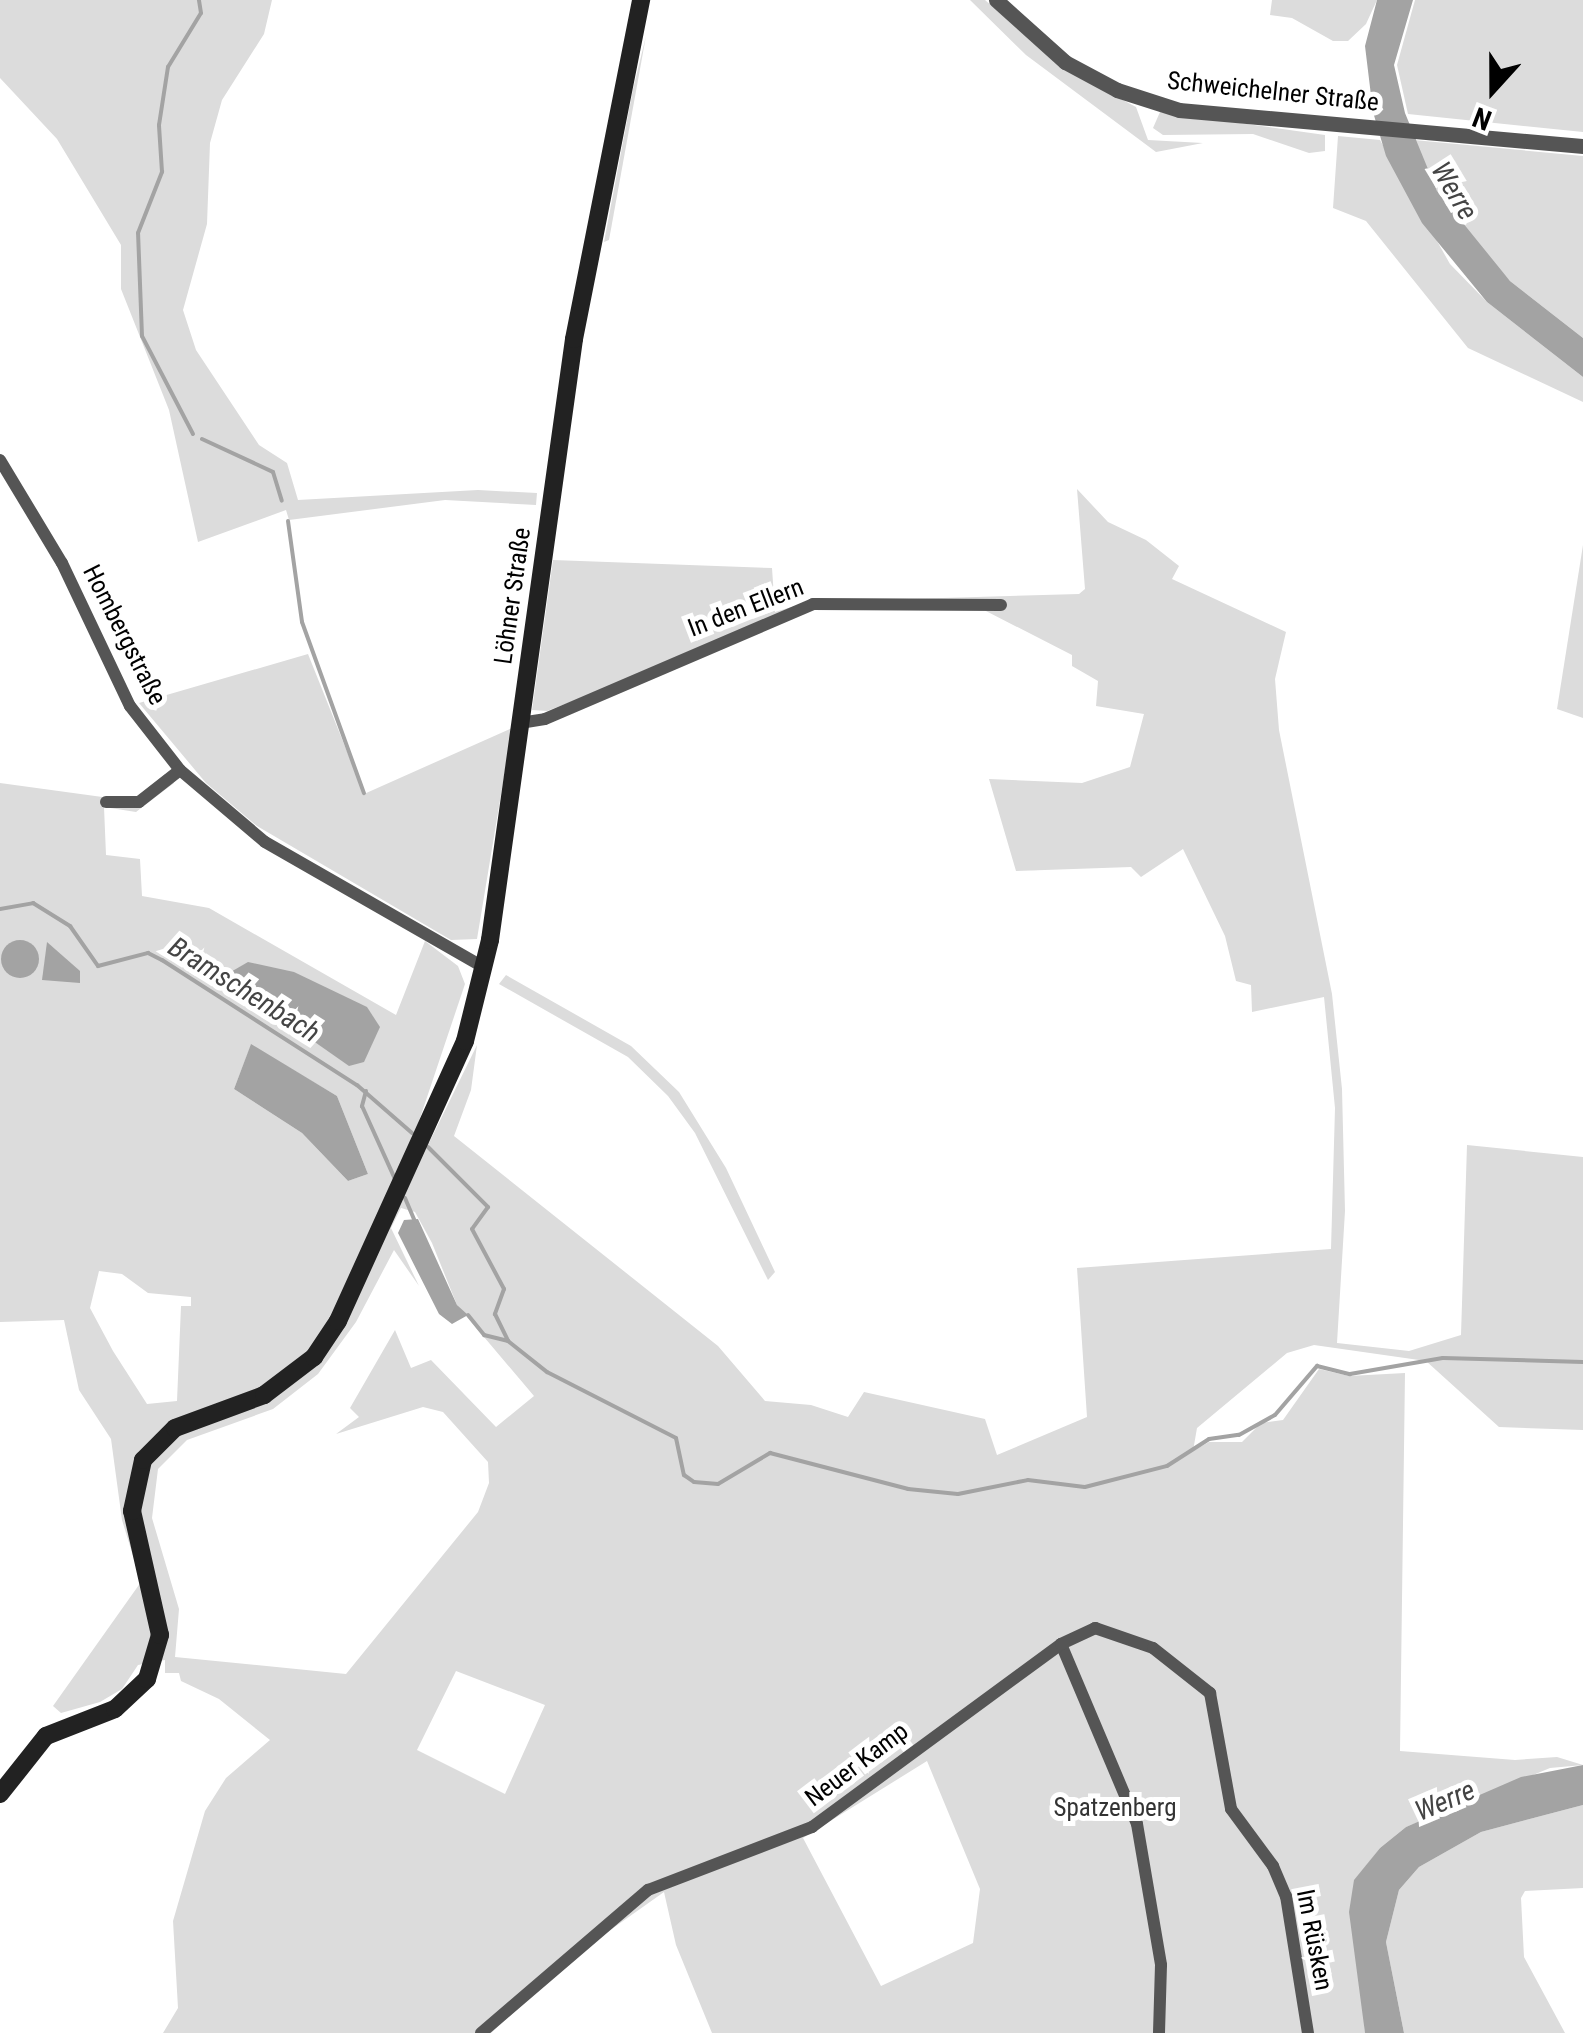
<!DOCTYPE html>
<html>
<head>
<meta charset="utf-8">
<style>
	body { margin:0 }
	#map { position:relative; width:1583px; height:2033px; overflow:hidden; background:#fff; font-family:"Roboto Condensed",sans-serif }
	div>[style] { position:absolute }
	.green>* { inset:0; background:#dcdcdc }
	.water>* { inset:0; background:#a3a3a3 }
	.round { border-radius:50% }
	.stream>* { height:4px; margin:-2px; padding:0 2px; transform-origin:2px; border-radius:2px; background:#a3a3a3 }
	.minor>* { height:12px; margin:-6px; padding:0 6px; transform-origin:6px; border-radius:6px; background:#555 }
	.tertiary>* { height:15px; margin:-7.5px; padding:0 7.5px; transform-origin:7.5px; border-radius:7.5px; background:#555 }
	.secondary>* { height:18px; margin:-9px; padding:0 9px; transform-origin:9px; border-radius:9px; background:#222 }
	span { translate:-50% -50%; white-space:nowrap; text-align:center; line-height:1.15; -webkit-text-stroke:10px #fff; paint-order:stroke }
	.street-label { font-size:25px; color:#000 }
	.park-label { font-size:25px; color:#333 }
	.water-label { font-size:28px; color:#444; font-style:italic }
	.north { position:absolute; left:1443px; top:40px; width:100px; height:100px; -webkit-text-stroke:8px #fff; paint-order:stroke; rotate:201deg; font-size:28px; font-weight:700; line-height:40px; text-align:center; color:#000 }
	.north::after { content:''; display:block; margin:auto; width:35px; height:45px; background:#000; clip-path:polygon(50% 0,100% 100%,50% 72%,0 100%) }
</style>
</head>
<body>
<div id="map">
	<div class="green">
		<i style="clip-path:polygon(0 0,272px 0,264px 34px,222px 100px,210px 143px,207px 224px,183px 310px,196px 350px,259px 445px,287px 463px,298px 500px,478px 490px,537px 493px,536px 505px,445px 500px,289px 520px,286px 510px,198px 542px,169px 410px,121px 289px,121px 245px,57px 139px,0 78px)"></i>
		<i style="clip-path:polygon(970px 0,985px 0,1061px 67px,1136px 107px,1148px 140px,1203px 143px,1156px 152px,1026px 55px)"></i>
		<i style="clip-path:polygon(1272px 0,1377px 0,1366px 24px,1348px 41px,1333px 41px,1292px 18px,1270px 15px)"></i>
		<i style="clip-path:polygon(1415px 0,1583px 0,1583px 132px,1408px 114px,1397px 65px)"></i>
		<i style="clip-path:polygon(646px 36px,609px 240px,604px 242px,633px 89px)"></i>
		<i style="clip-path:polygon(1160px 112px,1325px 135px,1325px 151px,1309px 153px,1253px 134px,1163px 135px,1153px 128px)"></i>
		<i style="clip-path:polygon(1338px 136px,1380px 140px,1450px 264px,1487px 302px,1583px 377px,1583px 402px,1468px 348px,1366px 221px,1333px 208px)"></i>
		<i style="clip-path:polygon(1414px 140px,1583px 156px,1583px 338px,1510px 281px,1475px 242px,1437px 191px)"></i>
		<i style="clip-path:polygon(evenodd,1077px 489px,1108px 522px,1146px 540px,1179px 566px,1172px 579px,1286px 632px,1275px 679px,1279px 730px,1332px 994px,1342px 1089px,1345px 1211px,1337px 1343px,1409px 1351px,1461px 1335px,1467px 1145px,1583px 1157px,1583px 1430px,1499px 1427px,1426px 1361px,1314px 1345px,1287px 1353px,1197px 1428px,1193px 1451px,1209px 1442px,1242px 1442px,1261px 1423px,1283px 1420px,1319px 1369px,1349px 1376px,1405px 1373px,1400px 1751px,1515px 1760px,1557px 1757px,1583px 1765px,1550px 1768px,1406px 1827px,1380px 1848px,1355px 1880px,1365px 2033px,712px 2033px,676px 1945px,664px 1892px,585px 1948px,491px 2033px,163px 2033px,178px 2008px,173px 1921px,205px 1811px,226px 1778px,270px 1740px,219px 1699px,181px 1681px,179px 1673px,165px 1673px,165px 1660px,138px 1665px,122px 1689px,100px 1702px,61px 1713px,53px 1706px,141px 1582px,122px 1520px,111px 1439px,79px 1390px,64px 1320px,0 1322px,0 783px,117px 799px,137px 798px,165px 774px,174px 783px,136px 812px,104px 807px,106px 855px,140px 859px,142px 896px,209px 908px,396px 1015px,425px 941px,458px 966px,465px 984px,416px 1130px,429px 1143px,477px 1045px,471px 1090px,454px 1136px,718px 1346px,765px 1401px,811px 1405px,848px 1417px,864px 1392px,985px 1419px,997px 1455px,1087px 1417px,1077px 1268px,1331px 1249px,1335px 1108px,1324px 997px,1252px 1012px,1251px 985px,1236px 981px,1225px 936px,1183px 849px,1141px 877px,1131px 867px,1016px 871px,989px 779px,1082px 783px,1130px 767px,1144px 714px,1096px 706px,1098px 681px,1072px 666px,1072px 655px,984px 610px,819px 607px,547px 711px,532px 710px,553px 560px,772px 568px,775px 612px,808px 602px,1079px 594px,1085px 589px,1077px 489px,251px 1045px,337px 1096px,368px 1174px,348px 1181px,302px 1133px,234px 1089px,251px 1045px,1077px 489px,401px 1208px,415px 1212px,432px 1243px,457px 1305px,534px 1396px,496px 1427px,431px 1360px,411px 1368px,395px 1330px,350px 1408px,359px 1417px,336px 1434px,423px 1407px,443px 1412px,488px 1462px,489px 1483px,478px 1512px,346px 1674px,175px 1657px,179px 1609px,152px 1518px,158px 1469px,187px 1440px,273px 1409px,318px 1374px,356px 1322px,394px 1250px,419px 1286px,391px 1228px,401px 1208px,1077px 489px,99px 1271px,122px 1274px,148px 1293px,191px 1297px,191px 1306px,181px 1306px,177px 1401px,147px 1404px,113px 1351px,90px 1308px,99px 1271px,1077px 489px,456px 1671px,545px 1705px,505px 1794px,417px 1750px,456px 1671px,1077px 489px,927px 1761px,980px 1889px,973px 1943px,881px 1986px,803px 1838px,927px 1761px)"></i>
		<i style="clip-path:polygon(1583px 545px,1583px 718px,1557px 709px)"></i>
		<i style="clip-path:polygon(308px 654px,364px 794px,512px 728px,477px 939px,451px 940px,257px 826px,206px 783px,139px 703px)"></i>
		<i style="clip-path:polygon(506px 975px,631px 1046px,679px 1092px,726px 1168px,775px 1272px,768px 1280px,695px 1133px,668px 1096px,628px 1057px,499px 984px)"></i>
		<i style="clip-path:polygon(1583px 1805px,1583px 1888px,1525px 1891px,1521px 1898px,1524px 1957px,1565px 2033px,1404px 2033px,1386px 1942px,1399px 1890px,1419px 1867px,1481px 1832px)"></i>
	</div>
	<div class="water">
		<i style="clip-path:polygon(1377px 0,1413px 0,1394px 65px,1405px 113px,1437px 191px,1510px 281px,1583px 338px,1583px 377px,1487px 302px,1422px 223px,1386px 156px,1373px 112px,1365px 46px)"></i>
		<i class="round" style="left:1px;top:940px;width:38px;height:38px"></i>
		<i style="clip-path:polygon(47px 942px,80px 971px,80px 983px,42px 980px)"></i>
		<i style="clip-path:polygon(248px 962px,294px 972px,367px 1007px,380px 1027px,364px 1062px,349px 1066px,222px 977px)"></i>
		<i style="clip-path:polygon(251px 1044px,337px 1096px,368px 1174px,348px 1181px,302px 1133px,234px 1089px)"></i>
		<i style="clip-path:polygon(418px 1219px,457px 1305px,468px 1315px,452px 1324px,439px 1314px,398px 1233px,404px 1220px)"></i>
		<i style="clip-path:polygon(1583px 1765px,1583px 1805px,1481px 1832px,1419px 1867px,1399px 1890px,1386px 1942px,1404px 2033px,1365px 2033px,1349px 1912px,1354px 1880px,1380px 1848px,1406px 1827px,1521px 1777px)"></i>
	</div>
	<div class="stream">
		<i style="left:193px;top:434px;width:110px;rotate:-117.5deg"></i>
		<i style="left:142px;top:336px;width:103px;rotate:-92.2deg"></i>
		<i style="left:138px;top:233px;width:66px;rotate:-68.5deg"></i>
		<i style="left:162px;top:172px;width:47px;rotate:-93.7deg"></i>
		<i style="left:159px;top:125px;width:59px;rotate:-81.2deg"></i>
		<i style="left:168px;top:67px;width:63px;rotate:-58.6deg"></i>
		<i style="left:201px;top:13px;width:13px;rotate:-99deg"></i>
		<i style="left:202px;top:439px;width:78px;rotate:24.9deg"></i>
		<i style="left:273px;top:472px;width:30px;rotate:73deg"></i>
		<i style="left:288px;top:521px;width:102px;rotate:82.1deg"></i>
		<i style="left:302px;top:622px;width:182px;rotate:70.1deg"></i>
		<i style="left:0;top:909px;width:34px;rotate:-10deg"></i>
		<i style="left:33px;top:903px;width:44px;rotate:31.9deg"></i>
		<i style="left:70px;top:926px;width:49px;rotate:55deg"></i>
		<i style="left:98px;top:966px;width:52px;rotate:-14.6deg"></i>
		<i style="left:148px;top:953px;width:16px;rotate:27deg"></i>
		<i style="left:162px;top:960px;width:232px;rotate:32.7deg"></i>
		<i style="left:357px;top:1085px;width:73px;rotate:41.1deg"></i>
		<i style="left:366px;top:1091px;width:16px;rotate:105deg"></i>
		<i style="left:362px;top:1106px;width:80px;rotate:65.7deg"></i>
		<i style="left:428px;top:1147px;width:85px;rotate:45deg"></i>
		<i style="left:488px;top:1207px;width:27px;rotate:126deg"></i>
		<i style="left:472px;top:1229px;width:68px;rotate:61.9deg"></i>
		<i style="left:504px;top:1289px;width:27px;rotate:110deg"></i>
		<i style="left:495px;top:1314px;width:30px;rotate:64deg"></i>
		<i style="left:508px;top:1341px;width:50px;rotate:38.5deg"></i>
		<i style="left:547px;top:1372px;width:145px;rotate:27.1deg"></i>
		<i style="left:676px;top:1438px;width:38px;rotate:78deg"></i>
		<i style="left:684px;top:1475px;width:12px;rotate:35deg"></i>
		<i style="left:694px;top:1482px;width:24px;rotate:5deg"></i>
		<i style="left:718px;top:1484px;width:61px;rotate:-30.8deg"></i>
		<i style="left:770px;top:1453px;width:143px;rotate:14.6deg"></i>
		<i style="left:908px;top:1489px;width:50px;rotate:5.7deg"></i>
		<i style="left:958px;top:1494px;width:71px;rotate:-11.3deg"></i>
		<i style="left:1028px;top:1480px;width:57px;rotate:7deg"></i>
		<i style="left:1085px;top:1487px;width:85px;rotate:-14.4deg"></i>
		<i style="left:1167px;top:1466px;width:50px;rotate:-32.7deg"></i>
		<i style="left:1209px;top:1439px;width:30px;rotate:-8deg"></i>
		<i style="left:1239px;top:1435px;width:41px;rotate:-29.1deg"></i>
		<i style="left:1275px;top:1415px;width:65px;rotate:-49.4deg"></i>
		<i style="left:1317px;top:1366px;width:34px;rotate:14deg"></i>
		<i style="left:1350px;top:1374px;width:94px;rotate:-9.8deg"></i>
		<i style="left:1443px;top:1358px;width:140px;rotate:1.6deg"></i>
		<i style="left:405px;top:1198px;width:25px;rotate:67deg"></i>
		<i style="left:468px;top:1315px;width:26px;rotate:51deg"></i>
		<i style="left:484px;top:1335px;width:25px;rotate:14deg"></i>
	</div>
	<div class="minor">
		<i style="left:0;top:460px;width:120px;rotate:59deg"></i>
		<i style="left:62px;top:563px;width:158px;rotate:64.6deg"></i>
		<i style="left:130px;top:706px;width:81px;rotate:52deg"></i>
		<i style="left:180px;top:770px;width:111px;rotate:40.3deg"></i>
		<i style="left:265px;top:842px;width:254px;rotate:29.8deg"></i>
		<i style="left:520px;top:723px;width:25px;rotate:-9deg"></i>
		<i style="left:545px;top:719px;width:292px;rotate:-23.2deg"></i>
		<i style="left:813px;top:604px;width:188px;rotate:0.3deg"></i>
		<i style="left:106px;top:802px;width:33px"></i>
		<i style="left:139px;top:802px;width:52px;rotate:-38deg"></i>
		<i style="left:1061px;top:1644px;width:195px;rotate:67.1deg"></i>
		<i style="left:1137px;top:1824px;width:143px;rotate:80.3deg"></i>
		<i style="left:1161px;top:1965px;width:68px;rotate:91.7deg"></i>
		<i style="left:481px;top:2033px;width:220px;rotate:-40.6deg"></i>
		<i style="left:648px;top:1890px;width:176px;rotate:-21deg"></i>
		<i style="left:812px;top:1827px;width:309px;rotate:-36.3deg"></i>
		<i style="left:1061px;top:1644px;width:38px;rotate:-25deg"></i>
		<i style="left:1095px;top:1628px;width:61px;rotate:19deg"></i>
		<i style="left:1153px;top:1648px;width:73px;rotate:38.3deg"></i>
		<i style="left:1210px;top:1693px;width:118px;rotate:79.7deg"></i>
		<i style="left:1231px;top:1809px;width:71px;rotate:53.6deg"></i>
		<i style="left:1273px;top:1866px;width:33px;rotate:67deg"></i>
		<i style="left:1286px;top:1896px;width:139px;rotate:80.9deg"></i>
	</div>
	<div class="tertiary">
		<i style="left:996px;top:0;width:93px;rotate:41.9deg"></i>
		<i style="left:1065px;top:62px;width:59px;rotate:28.3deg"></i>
		<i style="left:1117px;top:90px;width:65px;rotate:17.9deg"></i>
		<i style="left:1179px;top:110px;width:406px;rotate:5.1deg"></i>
	</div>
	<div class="secondary">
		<i style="left:0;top:1794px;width:74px;rotate:-51.6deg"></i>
		<i style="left:46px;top:1736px;width:74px;rotate:-21.4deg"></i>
		<i style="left:115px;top:1709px;width:44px;rotate:-43.2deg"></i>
		<i style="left:147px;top:1679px;width:46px;rotate:-73.5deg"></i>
		<i style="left:160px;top:1635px;width:127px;rotate:-102.7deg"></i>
		<i style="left:132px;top:1511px;width:52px;rotate:-77.8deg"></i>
		<i style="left:143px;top:1460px;width:45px;rotate:-45deg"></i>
		<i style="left:175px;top:1428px;width:95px;rotate:-20.3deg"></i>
		<i style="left:264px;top:1395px;width:63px;rotate:-37.2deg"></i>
		<i style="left:314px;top:1357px;width:43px;rotate:-56.3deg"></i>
		<i style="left:338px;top:1321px;width:307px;rotate:-65.6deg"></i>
		<i style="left:465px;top:1041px;width:104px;rotate:-76.1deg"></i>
		<i style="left:490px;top:940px;width:607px;rotate:-82.04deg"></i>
		<i style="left:574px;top:339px;width:346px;rotate:-78.8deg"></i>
	</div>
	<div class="street-label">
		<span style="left:1273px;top:92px;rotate:6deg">Schweichelner Straße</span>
		<span style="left:513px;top:596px;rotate:-82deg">Löhner Straße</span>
		<span style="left:746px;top:608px;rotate:-21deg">In den Ellern</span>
		<span style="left:124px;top:635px;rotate:63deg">Hombergstraße</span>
		<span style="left:857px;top:1765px;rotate:-37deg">Neuer Kamp</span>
		<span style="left:1314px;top:1940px;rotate:79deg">Im Rüsken</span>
	</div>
	<div class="park-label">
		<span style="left:1115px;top:1808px">Spatzenberg</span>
	</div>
	<div class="water-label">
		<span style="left:1454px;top:191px;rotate:59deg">Werre</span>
		<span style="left:244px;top:990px;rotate:32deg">Bramschenbach</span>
		<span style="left:1445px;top:1801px;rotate:-23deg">Werre</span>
	</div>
	<div class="north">N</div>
</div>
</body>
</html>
